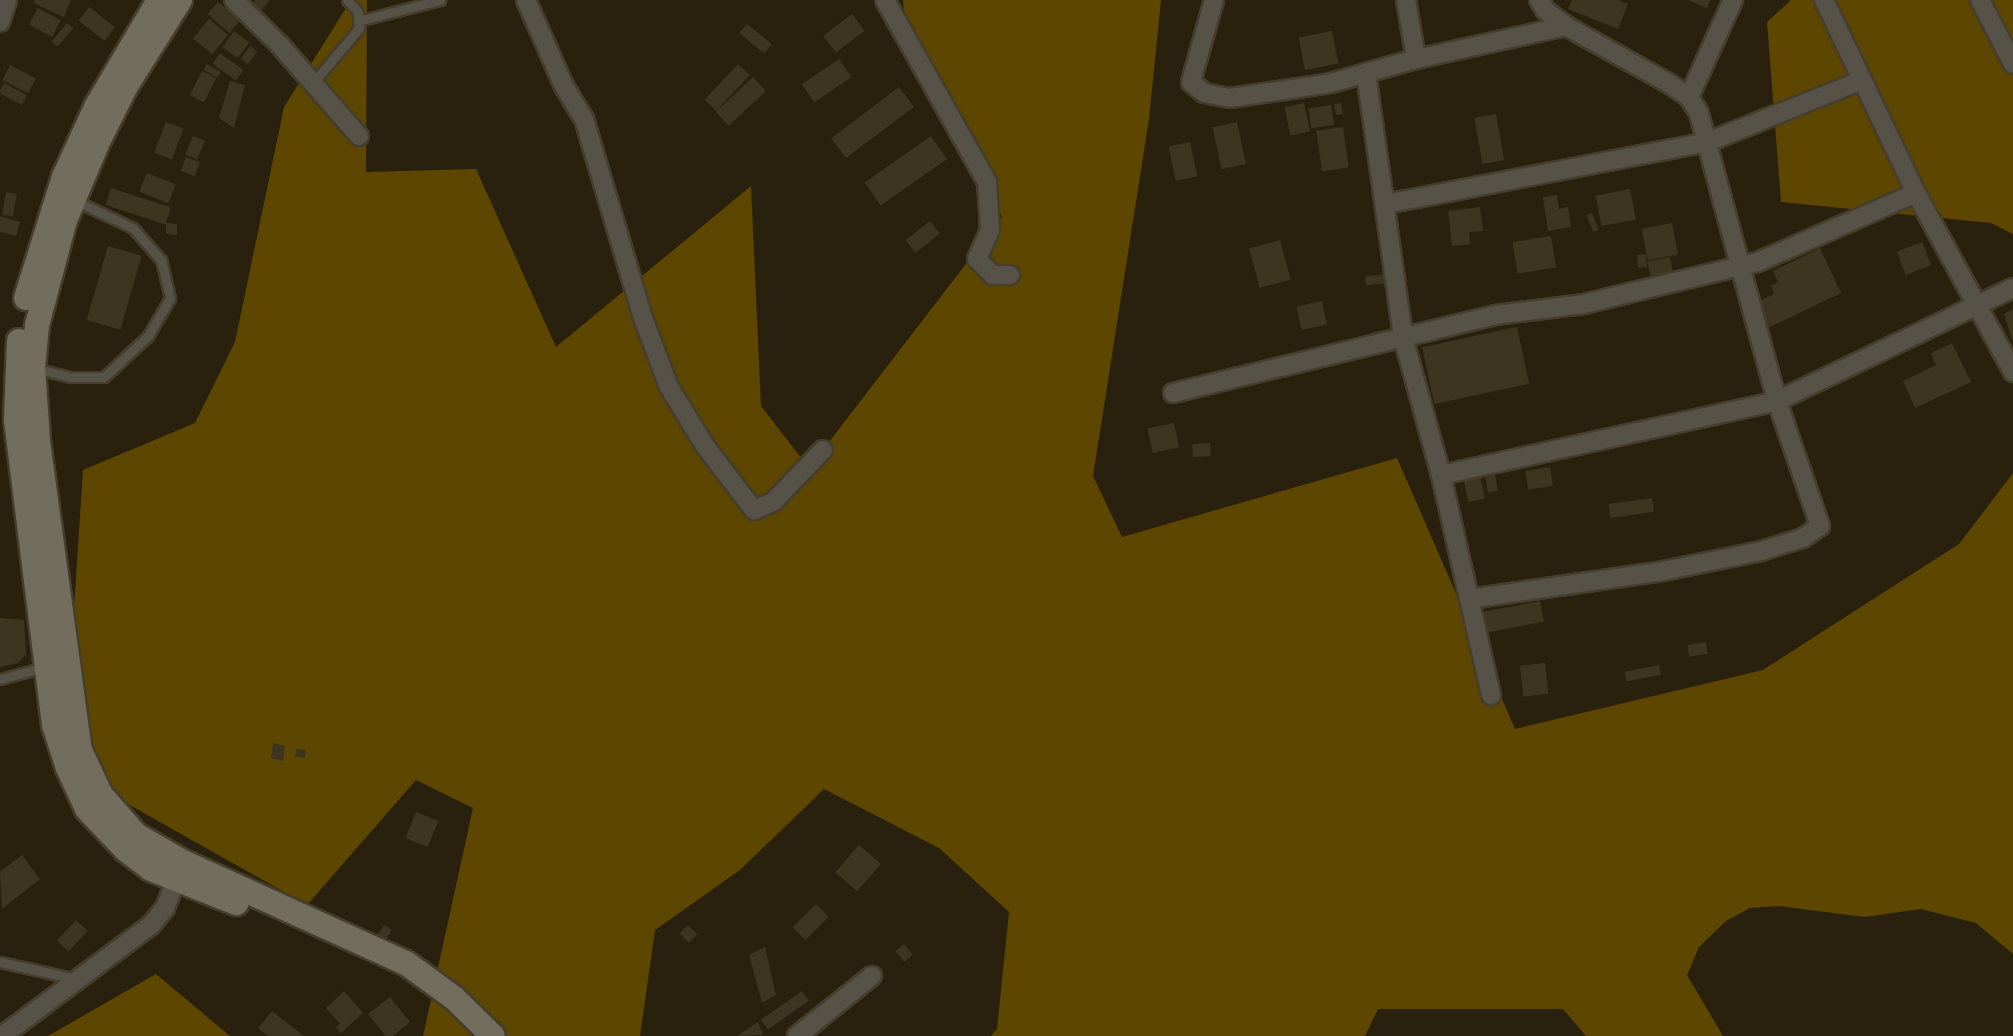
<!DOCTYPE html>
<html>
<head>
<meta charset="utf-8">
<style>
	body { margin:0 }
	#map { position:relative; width:2013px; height:1036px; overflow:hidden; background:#29210d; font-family:Figtree,sans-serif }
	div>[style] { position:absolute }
	.green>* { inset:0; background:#5d4600 }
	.building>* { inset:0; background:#3e3521; transform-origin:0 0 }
	.roads { filter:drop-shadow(2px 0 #463e2c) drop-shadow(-2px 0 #463e2c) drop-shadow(0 2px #463e2c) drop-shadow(0 -2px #463e2c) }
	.lane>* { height:9px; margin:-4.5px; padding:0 4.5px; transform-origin:4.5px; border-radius:4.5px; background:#565248 }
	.street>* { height:18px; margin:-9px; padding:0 9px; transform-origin:9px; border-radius:9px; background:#565248 }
	.secondary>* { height:24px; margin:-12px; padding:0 12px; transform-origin:12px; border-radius:12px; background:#736d5e }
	span { translate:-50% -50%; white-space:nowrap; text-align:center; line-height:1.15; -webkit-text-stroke:6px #0e0b04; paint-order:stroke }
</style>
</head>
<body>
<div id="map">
	<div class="green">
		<i style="clip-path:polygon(351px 0,367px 0,366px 172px,476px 169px,556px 347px,751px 186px,761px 406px,809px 468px,1002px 217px,904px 13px,903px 0,1161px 0,1149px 119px,1093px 476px,1122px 537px,1397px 458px,1515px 729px,1763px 670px,1959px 544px,2013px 473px,2013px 954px,1976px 923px,1921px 909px,1864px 917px,1779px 906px,1750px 908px,1726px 921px,1699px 947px,1687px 975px,1723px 1036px,1586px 1036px,1563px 1009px,1378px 1009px,1365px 1036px,991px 1036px,997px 1029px,1009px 912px,939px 848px,824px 789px,740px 870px,655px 930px,640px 1036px,423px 1036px,473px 808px,416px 780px,307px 905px,112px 795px,68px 700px,83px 470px,195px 423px,235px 342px,284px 107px)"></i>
		<i style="clip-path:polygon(1791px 0,2013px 0,2013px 234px,1991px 223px,1781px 202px,1767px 22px)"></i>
		<i style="clip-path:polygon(156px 974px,230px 1036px,48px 1036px)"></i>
	</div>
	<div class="building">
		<i style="clip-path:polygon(35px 0,71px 0,64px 17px,33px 3px)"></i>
		<i style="clip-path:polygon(255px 0,270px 0,257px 16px,248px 8px)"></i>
		<i style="clip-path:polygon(1572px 0,1618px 0,1628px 4px,1618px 29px,1568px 9px)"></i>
		<i style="clip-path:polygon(1688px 0,1710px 0,1707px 8px)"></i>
		<i style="left:218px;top:2px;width:29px;height:16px;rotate:41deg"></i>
		<i style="left:89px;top:7px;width:33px;height:17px;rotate:38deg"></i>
		<i style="left:38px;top:8px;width:26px;height:19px;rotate:28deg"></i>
		<i style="left:852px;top:14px;width:21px;height:36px;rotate:53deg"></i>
		<i style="left:209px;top:19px;width:25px;height:25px;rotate:40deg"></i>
		<i style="left:67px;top:23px;width:8px;height:24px;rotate:40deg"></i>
		<i style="left:747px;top:24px;width:32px;height:12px;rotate:39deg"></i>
		<i style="left:234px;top:31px;width:19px;height:20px;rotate:36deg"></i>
		<i style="left:1332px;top:31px;width:33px;height:34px;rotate:79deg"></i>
		<i style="left:250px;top:46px;width:9px;height:16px;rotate:36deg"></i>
		<i style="left:220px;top:53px;width:29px;height:13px;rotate:36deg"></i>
		<i style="left:839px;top:59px;width:22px;height:45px;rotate:56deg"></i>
		<i style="left:207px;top:64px;width:16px;height:7px;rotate:30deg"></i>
		<i style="left:738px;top:64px;width:16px;height:49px;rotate:43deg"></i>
		<i style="left:10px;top:65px;width:29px;height:17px;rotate:27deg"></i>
		<i style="left:202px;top:71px;width:16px;height:27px;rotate:27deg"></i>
		<i style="left:753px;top:77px;width:19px;height:51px;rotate:47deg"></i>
		<i style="clip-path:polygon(230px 81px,245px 85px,234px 128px,219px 118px)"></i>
		<i style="left:4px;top:83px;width:26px;height:11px;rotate:28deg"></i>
		<i style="left:899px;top:87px;width:25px;height:85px;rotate:53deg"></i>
		<i style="left:1304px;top:103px;width:29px;height:20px;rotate:78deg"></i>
		<i style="left:1341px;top:103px;width:11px;height:7px;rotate:80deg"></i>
		<i style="left:1331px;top:105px;width:20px;height:23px;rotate:81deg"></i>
		<i style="left:1496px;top:114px;width:47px;height:22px;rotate:80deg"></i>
		<i style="left:166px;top:122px;width:19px;height:33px;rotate:21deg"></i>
		<i style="left:1237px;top:122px;width:43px;height:25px;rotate:78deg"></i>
		<i style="left:1343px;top:127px;width:41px;height:27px;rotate:82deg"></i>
		<i style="left:193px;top:136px;width:13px;height:20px;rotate:23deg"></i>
		<i style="left:931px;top:136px;width:28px;height:81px;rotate:55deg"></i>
		<i style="left:1190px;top:142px;width:35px;height:22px;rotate:78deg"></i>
		<i style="left:186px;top:157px;width:15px;height:15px;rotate:20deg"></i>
		<i style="left:147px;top:173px;width:31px;height:20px;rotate:22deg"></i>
		<i style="left:111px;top:188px;width:63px;height:18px;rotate:18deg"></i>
		<i style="left:1630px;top:189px;width:31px;height:35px;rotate:79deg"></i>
		<i style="left:6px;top:192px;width:11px;height:23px;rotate:10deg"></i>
		<i style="clip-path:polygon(1557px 195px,1559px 209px,1568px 207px,1571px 227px,1548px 231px,1543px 197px)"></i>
		<i style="clip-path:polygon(1480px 207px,1483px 231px,1469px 232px,1470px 244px,1452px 246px,1448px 211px)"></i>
		<i style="left:1592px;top:213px;width:18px;height:6px;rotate:68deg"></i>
		<i style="clip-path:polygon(0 216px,20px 222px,16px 236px,0 232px)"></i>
		<i style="left:930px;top:221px;width:16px;height:31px;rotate:52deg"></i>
		<i style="clip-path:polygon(166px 223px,177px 224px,177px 235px,166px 234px)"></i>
		<i style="left:1672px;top:223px;width:32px;height:31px;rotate:79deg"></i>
		<i style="left:1551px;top:236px;width:32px;height:39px;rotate:81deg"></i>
		<i style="left:1280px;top:240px;width:41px;height:32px;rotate:75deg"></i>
		<i style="left:1922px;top:242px;width:25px;height:27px;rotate:69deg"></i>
		<i style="left:108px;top:246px;width:35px;height:77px;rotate:16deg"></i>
		<i style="clip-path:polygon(1820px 248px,1841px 293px,1766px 329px,1754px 303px,1774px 294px,1771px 286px,1778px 282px,1773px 271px)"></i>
		<i style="left:1646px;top:254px;width:13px;height:9px;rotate:86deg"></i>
		<i style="left:1670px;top:257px;width:15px;height:23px;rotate:79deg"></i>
		<i style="left:1388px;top:274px;width:9px;height:23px;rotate:84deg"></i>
		<i style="left:1322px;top:301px;width:24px;height:26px;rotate:78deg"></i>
		<i style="clip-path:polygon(2013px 309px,2013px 340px,2012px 340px,2004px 314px)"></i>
		<i style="left:1517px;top:327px;width:58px;height:97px;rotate:78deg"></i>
		<i style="clip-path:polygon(1952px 343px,1971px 382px,1915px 408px,1903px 381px,1936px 365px,1931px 353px)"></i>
		<i style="left:1174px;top:423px;width:25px;height:27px;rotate:78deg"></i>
		<i style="left:1210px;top:443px;width:13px;height:18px;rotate:86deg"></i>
		<i style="left:1550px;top:467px;width:19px;height:25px;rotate:81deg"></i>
		<i style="left:1494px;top:469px;width:22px;height:10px;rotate:80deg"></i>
		<i style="left:1480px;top:475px;width:24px;height:17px;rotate:78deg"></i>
		<i style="left:1652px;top:498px;width:14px;height:44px;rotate:82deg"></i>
		<i style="left:1540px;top:601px;width:21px;height:58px;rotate:79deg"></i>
		<i style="clip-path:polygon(0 618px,24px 620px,26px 654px,18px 663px,0 667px)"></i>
		<i style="left:1706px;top:642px;width:12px;height:19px;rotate:81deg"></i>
		<i style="left:1545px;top:663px;width:31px;height:25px;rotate:84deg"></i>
		<i style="left:1659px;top:665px;width:10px;height:35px;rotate:79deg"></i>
		<i style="clip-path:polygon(273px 743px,285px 746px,283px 761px,271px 758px)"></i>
		<i style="left:296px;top:749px;width:10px;height:8px;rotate:6deg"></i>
		<i style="left:416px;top:812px;width:24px;height:28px;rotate:22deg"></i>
		<i style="left:859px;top:845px;width:29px;height:36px;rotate:41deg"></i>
		<i style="clip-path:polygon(22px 855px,40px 879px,2px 909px,0 872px)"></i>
		<i style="left:816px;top:904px;width:18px;height:33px;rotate:45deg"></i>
		<i style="left:76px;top:920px;width:16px;height:28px;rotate:43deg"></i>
		<i style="left:384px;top:925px;width:9px;height:13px;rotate:32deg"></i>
		<i style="left:688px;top:925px;width:13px;height:12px;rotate:45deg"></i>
		<i style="left:904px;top:944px;width:14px;height:11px;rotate:51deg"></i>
		<i style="clip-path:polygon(765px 947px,776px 995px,762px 1003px,749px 955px)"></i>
		<i style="clip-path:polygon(344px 991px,363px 1013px,341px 1033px,336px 1027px,340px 1024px,326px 1008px)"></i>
		<i style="left:802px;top:991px;width:12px;height:50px;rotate:55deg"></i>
		<i style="clip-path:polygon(390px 997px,410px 1022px,393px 1036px,386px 1036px,368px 1014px)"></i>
		<i style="clip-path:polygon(272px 1011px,304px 1036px,268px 1036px,258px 1028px)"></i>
		<i style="clip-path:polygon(758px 1022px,763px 1035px,737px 1036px)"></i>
	</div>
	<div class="roads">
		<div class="lane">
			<i style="left:358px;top:21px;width:85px;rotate:-14.4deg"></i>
			<i style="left:313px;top:83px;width:72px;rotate:-50.1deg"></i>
			<i style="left:359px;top:28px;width:16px;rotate:-94deg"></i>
			<i style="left:358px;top:12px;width:16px;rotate:-133deg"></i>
			<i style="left:34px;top:368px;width:38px;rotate:14deg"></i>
			<i style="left:71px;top:377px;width:33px"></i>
			<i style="left:104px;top:377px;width:60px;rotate:-43deg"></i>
			<i style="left:148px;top:336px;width:44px;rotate:-59.9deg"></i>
			<i style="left:170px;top:298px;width:39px;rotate:-103deg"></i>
			<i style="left:161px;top:260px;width:43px;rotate:-131.2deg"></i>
			<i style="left:133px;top:228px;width:65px;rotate:-154.6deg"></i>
			<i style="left:0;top:679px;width:47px;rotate:-14.9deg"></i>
			<i style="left:0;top:962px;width:78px;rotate:12.6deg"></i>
		</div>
		<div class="street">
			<i style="left:234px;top:0;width:63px;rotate:44.4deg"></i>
			<i style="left:279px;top:44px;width:122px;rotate:49deg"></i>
			<i style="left:526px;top:0;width:94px;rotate:66.2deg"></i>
			<i style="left:564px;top:86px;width:39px;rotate:59deg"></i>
			<i style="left:584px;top:119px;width:208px;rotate:73.5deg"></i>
			<i style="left:643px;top:318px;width:74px;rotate:69.4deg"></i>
			<i style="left:669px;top:387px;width:69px;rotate:58.6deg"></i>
			<i style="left:705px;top:446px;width:81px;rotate:52.6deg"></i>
			<i style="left:754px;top:510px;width:21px;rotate:-23deg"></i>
			<i style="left:773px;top:502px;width:72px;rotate:-46.1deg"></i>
			<i style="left:885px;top:0;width:209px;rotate:60.7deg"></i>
			<i style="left:987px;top:182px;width:48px;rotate:86.4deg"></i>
			<i style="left:990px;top:230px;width:32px;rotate:114deg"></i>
			<i style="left:977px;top:259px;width:23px;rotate:45deg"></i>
			<i style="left:993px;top:275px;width:17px"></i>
			<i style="left:1214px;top:0;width:85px;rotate:105.7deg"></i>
			<i style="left:1191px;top:82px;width:17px;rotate:40deg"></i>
			<i style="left:1204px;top:93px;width:26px;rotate:11deg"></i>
			<i style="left:1230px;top:98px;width:102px;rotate:-8.4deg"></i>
			<i style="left:1331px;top:83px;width:36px;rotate:-16deg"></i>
			<i style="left:1406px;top:0;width:60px;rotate:80.4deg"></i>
			<i style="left:1416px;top:59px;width:52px;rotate:164.4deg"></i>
			<i style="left:1366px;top:73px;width:267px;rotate:82deg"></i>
			<i style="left:1403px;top:337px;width:143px;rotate:74.6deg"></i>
			<i style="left:1441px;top:475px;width:226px;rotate:77.2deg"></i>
			<i style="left:1824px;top:0;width:214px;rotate:64.5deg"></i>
			<i style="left:1916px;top:193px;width:204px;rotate:61.5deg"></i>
			<i style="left:1980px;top:0;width:72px;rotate:62.7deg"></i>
			<i style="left:0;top:22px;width:23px;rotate:-72deg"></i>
			<i style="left:1416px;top:59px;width:154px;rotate:-12.4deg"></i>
			<i style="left:1689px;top:97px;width:107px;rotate:-65.6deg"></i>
			<i style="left:1386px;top:204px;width:328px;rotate:-10.9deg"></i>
			<i style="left:1708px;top:142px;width:166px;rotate:-21.9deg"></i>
			<i style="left:1173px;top:393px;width:331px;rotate:-13.6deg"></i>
			<i style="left:1495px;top:315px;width:90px;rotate:-7deg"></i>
			<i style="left:1584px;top:304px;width:179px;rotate:-13.6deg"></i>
			<i style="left:1758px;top:262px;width:172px;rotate:-23.6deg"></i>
			<i style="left:1441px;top:475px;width:344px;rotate:-12.4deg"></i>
			<i style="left:1777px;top:401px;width:262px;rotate:-25.6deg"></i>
			<i style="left:1469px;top:599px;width:196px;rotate:-8.2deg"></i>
			<i style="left:1663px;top:571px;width:100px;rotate:-11.5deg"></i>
			<i style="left:1761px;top:551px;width:44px;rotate:-17.2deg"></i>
			<i style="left:1803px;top:538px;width:21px;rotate:-35deg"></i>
			<i style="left:1820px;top:526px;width:132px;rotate:-109deg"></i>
			<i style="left:1777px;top:401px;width:298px;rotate:-105.2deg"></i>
			<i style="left:1699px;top:113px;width:19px;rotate:-122deg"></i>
			<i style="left:1689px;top:97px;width:23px;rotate:-146deg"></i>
			<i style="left:1670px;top:84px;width:119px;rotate:-150.9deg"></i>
			<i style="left:1566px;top:26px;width:25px;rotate:-143deg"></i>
			<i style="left:1546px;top:11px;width:13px;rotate:-122deg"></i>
			<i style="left:2px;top:1036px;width:187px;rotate:-36.7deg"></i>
			<i style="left:152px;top:924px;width:21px;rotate:-51deg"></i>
			<i style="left:165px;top:908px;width:41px;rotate:-68.5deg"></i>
			<i style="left:797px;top:1036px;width:96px;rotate:-38.7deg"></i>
		</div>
		<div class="secondary">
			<i style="left:180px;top:0;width:102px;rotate:122.1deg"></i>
			<i style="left:126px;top:86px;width:65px;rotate:116.6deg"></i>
			<i style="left:97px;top:144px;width:82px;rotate:112.8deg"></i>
			<i style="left:65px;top:220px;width:109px;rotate:104.9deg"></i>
			<i style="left:37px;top:325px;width:42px;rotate:95.4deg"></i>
			<i style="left:33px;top:367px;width:74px;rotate:86.1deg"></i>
			<i style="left:38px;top:441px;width:312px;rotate:82.3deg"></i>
			<i style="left:80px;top:750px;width:50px;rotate:65deg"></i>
			<i style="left:101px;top:795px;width:53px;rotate:48.8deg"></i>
			<i style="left:136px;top:835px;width:54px;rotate:29.9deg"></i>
			<i style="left:183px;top:862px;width:245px;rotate:24.4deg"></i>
			<i style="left:406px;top:963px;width:59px;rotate:36.1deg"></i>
			<i style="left:454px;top:998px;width:54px;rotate:44.3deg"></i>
			<i style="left:26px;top:298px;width:127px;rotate:-72.6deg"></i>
			<i style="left:64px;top:177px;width:77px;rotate:-65.4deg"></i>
			<i style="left:96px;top:107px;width:124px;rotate:-59.5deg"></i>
			<i style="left:19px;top:341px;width:79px;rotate:92.2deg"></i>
			<i style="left:16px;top:420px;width:307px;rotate:82.9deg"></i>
			<i style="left:54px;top:725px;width:45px;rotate:72deg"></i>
			<i style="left:68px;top:768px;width:45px;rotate:65.1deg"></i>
			<i style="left:87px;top:809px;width:57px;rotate:46.4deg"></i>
			<i style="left:126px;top:850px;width:31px;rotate:37deg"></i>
			<i style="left:151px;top:869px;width:92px;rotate:21.8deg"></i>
		</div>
	</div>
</div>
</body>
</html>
